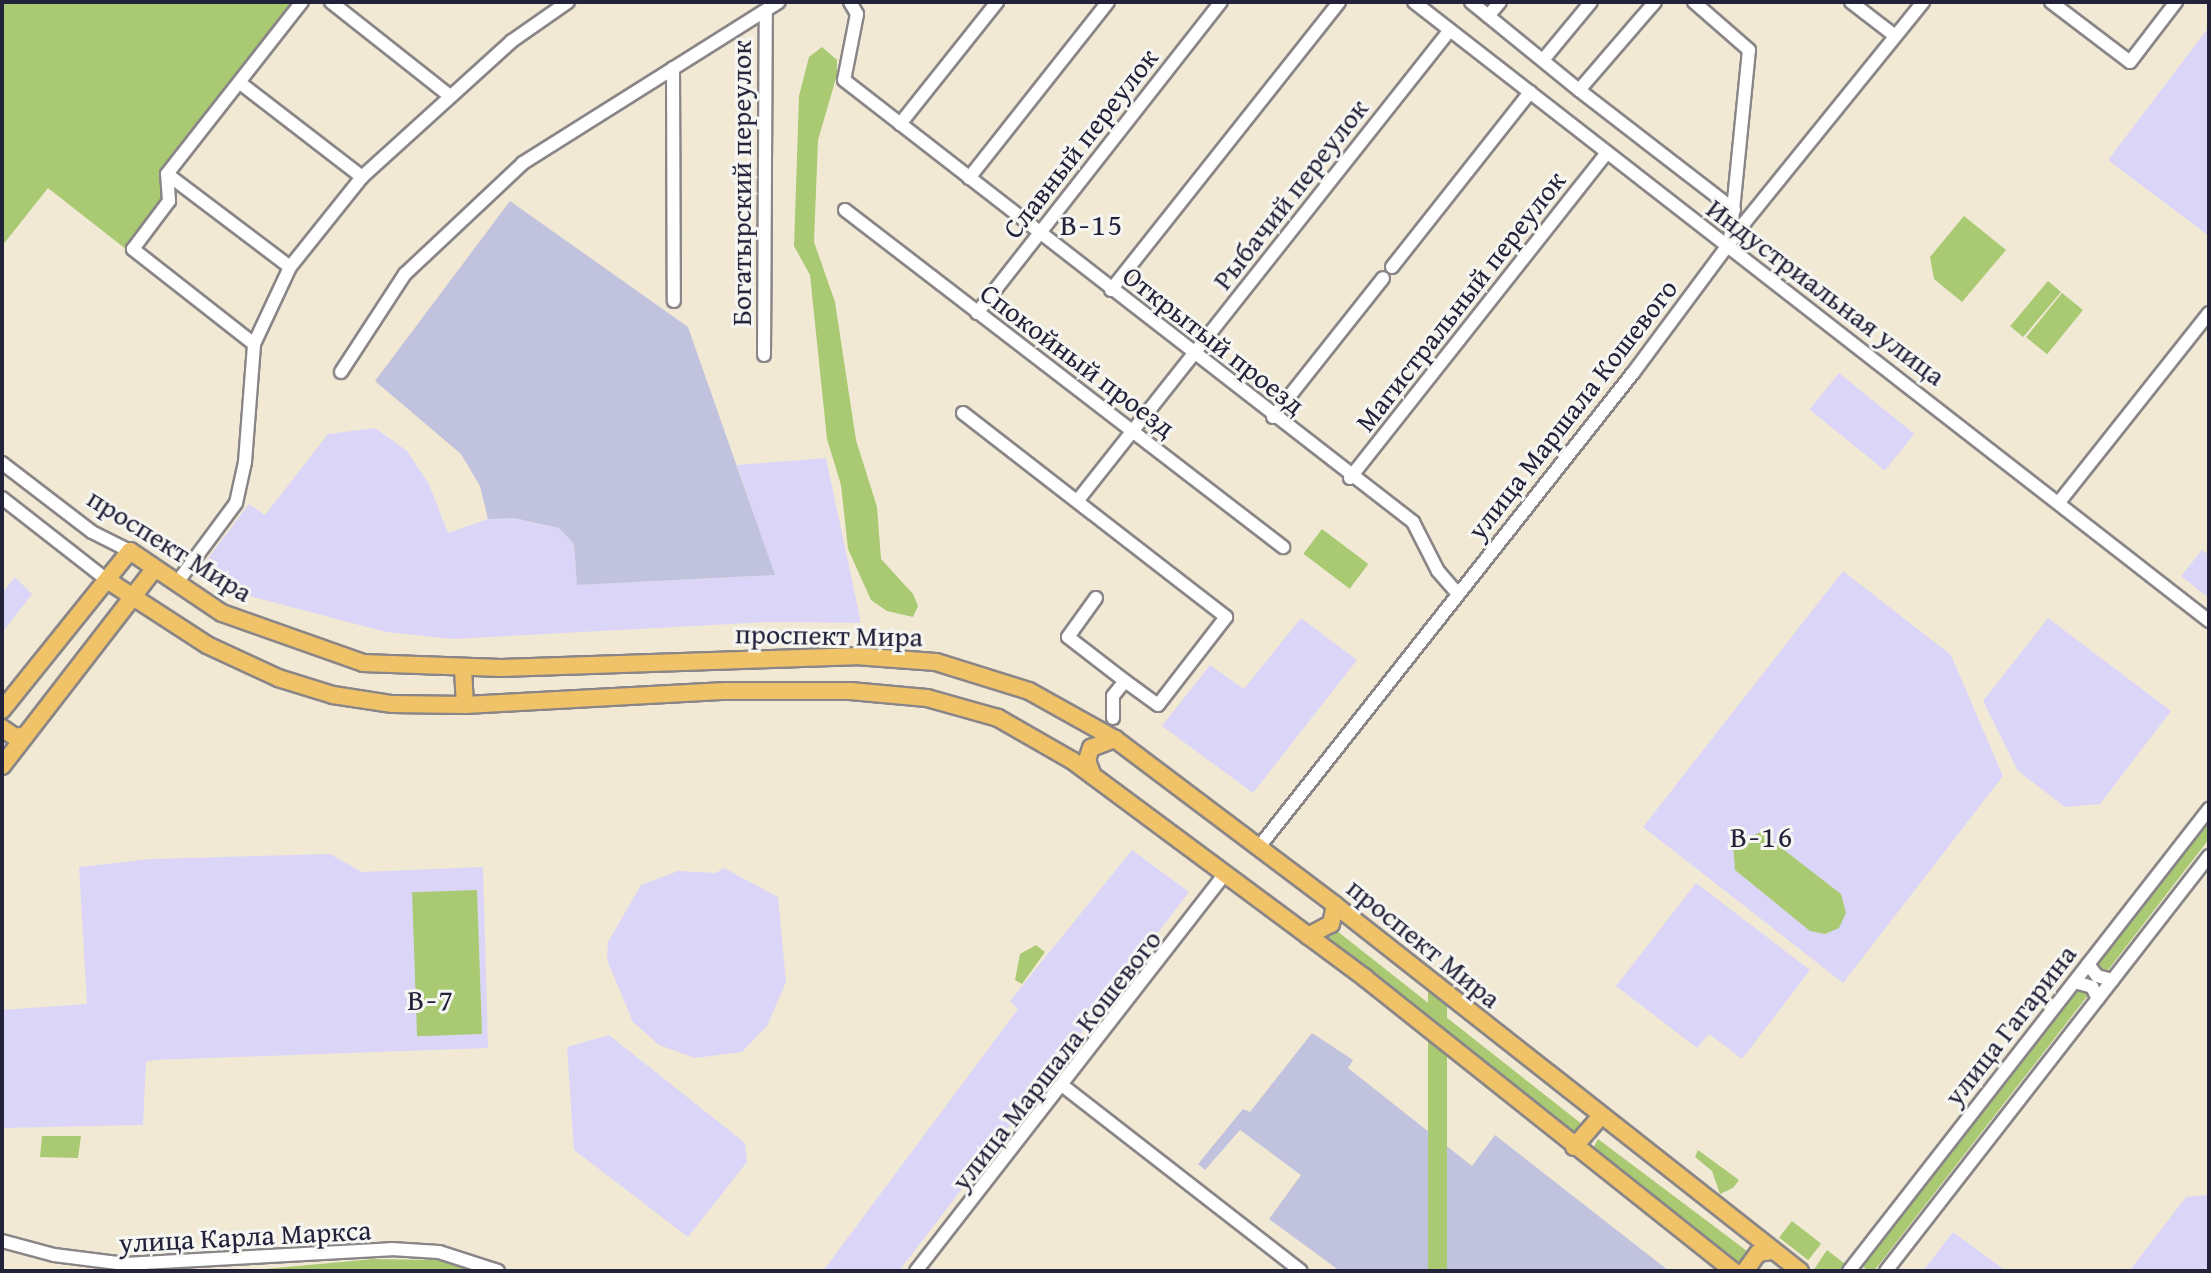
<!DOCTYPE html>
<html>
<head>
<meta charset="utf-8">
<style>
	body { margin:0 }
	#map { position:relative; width:2211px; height:1273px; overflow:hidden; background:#f2e9d5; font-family:"Gentium Book Plus",serif }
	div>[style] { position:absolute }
	.built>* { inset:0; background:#dbd6f7; transform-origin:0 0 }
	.industrial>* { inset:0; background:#c1c2dd }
	.green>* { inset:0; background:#a9ca72; transform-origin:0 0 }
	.roads { filter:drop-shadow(2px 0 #8a8688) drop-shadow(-2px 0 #8a8688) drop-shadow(0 2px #8a8688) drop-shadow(0 -2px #8a8688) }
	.minor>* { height:12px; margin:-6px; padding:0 6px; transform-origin:6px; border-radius:6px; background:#fff }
	.major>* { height:16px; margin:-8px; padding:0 8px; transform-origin:8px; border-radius:8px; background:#f1c369 }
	span { translate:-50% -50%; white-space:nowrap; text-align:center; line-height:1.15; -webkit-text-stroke:6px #f6f6f2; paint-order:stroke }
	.street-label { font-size:28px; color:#22223b }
	.neighbourhood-label { font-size:30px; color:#22223b; letter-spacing:2px }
	.frame { position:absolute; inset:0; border:4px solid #22223b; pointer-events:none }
</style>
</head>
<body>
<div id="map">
	<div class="built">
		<i style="clip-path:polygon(2209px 27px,2209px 236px,2108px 160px)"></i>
		<i style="left:1839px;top:373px;width:97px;height:47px;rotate:39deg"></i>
		<i style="clip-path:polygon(375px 428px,407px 451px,429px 484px,448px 533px,488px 519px,514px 518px,559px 528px,574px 544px,577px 585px,774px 575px,737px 465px,826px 458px,861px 623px,768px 622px,453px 639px,386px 632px,230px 591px,200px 569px,249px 504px,265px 515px,328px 434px)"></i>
		<i style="clip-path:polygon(2202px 550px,2209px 555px,2209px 598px,2181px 576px)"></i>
		<i style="clip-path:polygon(1843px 571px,1951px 655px,2003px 776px,1843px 983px,1643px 827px)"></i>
		<i style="clip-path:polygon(15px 577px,32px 594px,2px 633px,2px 593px)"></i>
		<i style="clip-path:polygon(1301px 618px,1357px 660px,1253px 793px,1162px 726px,1210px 665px,1244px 689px)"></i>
		<i style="clip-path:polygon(2048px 618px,2171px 711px,2100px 804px,2065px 807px,2018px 771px,1983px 701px)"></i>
		<i style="clip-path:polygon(1132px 850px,1189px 892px,899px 1271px,823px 1271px,1018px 1009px,1010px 1001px)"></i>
		<i style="clip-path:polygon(330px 854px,362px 872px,483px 867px,488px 1048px,155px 1060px,146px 1062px,143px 1125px,2px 1128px,2px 1010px,87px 1004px,79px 867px,151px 859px)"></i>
		<i style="clip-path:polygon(724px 868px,778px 897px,786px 982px,767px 1026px,742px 1052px,695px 1058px,659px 1045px,633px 1022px,607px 960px,608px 942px,641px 885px,678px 871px,716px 873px)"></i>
		<i style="clip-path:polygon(1696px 883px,1810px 970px,1742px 1059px,1709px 1034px,1697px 1048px,1616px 986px)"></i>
		<i style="clip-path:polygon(609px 1035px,745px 1143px,747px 1162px,688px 1237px,574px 1150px,567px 1047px)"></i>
		<i style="clip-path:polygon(2209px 1195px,2209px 1271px,2130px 1270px,2186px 1197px)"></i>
		<i style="clip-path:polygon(1953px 1232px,2006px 1271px,1923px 1271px)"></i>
	</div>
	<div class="industrial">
		<i style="clip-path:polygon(510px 201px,688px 327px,775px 575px,577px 585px,574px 544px,559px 528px,514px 518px,488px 519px,480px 486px,461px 454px,375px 381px)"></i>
		<i style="clip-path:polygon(1312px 1033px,1353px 1060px,1348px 1068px,1472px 1166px,1495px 1135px,1669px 1271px,1340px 1271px,1269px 1219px,1301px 1175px,1240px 1130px,1205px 1170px,1198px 1164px,1243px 1109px,1250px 1112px)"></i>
	</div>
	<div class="green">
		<i style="clip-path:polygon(2px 2px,297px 2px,163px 174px,163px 200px,127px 250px,48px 188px,2px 246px)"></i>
		<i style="clip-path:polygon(822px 47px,837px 60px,837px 75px,818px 140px,814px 242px,835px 302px,856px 440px,877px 507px,881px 559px,913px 594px,918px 606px,913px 617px,887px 611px,871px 600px,848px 549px,841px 485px,827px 439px,810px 275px,794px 246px,799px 96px,809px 57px)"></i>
		<i style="clip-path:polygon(1964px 216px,2006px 250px,1962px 302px,1934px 279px,1930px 257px)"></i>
		<i style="left:2048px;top:281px;width:17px;height:59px;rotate:40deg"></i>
		<i style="left:2062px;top:293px;width:27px;height:57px;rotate:39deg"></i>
		<i style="left:1322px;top:529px;width:58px;height:31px;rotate:37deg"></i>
		<i style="clip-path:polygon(2209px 813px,2209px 839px,2105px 974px,2099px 973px,2094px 963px)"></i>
		<i style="clip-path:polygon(1761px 832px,1841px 894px,1846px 913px,1839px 928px,1825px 934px,1810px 931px,1735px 870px,1733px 844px)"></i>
		<i style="left:477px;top:890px;width:144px;height:65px;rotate:88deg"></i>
		<i style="clip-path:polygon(1332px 927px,1583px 1125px,1573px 1137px,1319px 940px)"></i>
		<i style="clip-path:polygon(1036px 945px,1045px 952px,1022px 984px,1015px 980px,1020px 954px)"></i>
		<i style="left:1428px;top:978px;width:19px;height:347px"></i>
		<i style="clip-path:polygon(2075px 986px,2089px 994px,1874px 1271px,1869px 1271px,1859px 1264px)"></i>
		<i style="clip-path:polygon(42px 1136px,81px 1136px,78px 1158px,40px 1157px)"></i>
		<i style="clip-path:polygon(1598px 1139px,1751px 1254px,1741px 1267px,1592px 1150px)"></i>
		<i style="clip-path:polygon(1698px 1150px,1739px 1180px,1733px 1188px,1720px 1194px,1712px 1171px,1695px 1157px)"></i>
		<i style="left:1792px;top:1221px;width:37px;height:21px;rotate:38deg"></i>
		<i style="clip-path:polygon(1827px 1250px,1845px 1264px,1839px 1271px,1813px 1271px)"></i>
		<i style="clip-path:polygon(374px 1259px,438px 1260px,480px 1271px,243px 1271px)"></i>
	</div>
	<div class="roads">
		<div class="minor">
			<i style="left:331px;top:2px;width:152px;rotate:38.3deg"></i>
			<i style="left:850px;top:2px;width:14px;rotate:60deg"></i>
			<i style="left:857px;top:14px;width:67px;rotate:101.1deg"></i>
			<i style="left:844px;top:80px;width:721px;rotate:37.84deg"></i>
			<i style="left:1413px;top:522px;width:55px;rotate:63deg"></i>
			<i style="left:1438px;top:571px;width:30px;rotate:49deg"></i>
			<i style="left:1414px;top:2px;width:1008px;rotate:37.9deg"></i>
			<i style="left:1471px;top:2px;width:139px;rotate:39.2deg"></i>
			<i style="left:1655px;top:2px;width:116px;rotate:130.8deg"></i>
			<i style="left:1579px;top:90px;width:196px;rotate:37.7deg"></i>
			<i style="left:1694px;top:2px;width:73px;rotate:41.1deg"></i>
			<i style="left:1749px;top:50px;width:193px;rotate:95.7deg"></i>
			<i style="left:1851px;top:2px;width:54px;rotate:37.5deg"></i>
			<i style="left:2051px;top:2px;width:99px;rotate:37.2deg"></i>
			<i style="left:2130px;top:62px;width:76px;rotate:-52.5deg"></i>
			<i style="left:1488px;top:16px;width:18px;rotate:-49deg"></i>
			<i style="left:1543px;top:60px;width:75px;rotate:-50.4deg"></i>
			<i style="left:673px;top:68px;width:233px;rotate:89.8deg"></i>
			<i style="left:240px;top:83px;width:154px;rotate:37.6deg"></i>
			<i style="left:900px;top:124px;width:156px;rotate:-51.5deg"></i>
			<i style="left:167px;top:174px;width:154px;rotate:37.1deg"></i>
			<i style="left:969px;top:178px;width:224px;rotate:-51.7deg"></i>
			<i style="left:845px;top:210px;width:553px;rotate:37.57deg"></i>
			<i style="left:1392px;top:267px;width:223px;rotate:-51.7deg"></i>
			<i style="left:1111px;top:290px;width:367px;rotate:-51.6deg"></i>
			<i style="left:977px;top:313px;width:395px;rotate:-51.9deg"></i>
			<i style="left:254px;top:344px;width:154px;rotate:-141.9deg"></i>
			<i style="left:133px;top:249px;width:60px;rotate:-53.1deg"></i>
			<i style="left:169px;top:201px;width:27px;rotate:-94deg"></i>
			<i style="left:167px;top:174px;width:219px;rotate:-51.9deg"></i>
			<i style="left:764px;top:355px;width:344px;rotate:-89.7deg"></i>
			<i style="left:341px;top:372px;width:117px;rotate:-56.9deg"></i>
			<i style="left:405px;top:274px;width:162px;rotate:-43.2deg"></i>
			<i style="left:523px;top:163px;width:302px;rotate:-32.2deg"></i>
			<i style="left:963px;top:413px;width:333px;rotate:37.8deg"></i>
			<i style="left:1226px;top:617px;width:111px;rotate:127.7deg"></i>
			<i style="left:1158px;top:705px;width:41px;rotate:-144deg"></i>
			<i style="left:1273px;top:417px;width:177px;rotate:-51.6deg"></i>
			<i style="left:2px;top:463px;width:113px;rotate:37.5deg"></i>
			<i style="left:92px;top:532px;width:42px;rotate:26.6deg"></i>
			<i style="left:1350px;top:478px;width:414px;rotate:-51.7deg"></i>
			<i style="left:2px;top:498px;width:133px;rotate:38deg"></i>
			<i style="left:1078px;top:500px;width:599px;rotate:-51.64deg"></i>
			<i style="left:2060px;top:501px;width:240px;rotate:-51.6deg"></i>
			<i style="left:176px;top:584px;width:101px;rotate:-53.5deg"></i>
			<i style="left:236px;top:503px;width:42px;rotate:-77.6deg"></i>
			<i style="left:245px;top:462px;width:118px;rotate:-85.6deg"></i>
			<i style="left:254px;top:344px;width:85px;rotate:-64.9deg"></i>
			<i style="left:290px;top:267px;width:115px;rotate:-51.3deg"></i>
			<i style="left:362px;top:177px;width:202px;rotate:-42.2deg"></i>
			<i style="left:512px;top:41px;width:68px;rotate:-34.9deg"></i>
			<i style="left:1096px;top:598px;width:48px;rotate:125.7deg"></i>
			<i style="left:1068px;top:637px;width:72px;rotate:37.7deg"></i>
			<i style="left:1125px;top:681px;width:19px;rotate:129deg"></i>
			<i style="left:1113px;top:696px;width:22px;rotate:90deg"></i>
			<i style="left:1259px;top:847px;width:604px;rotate:-51.73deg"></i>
			<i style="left:1633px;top:373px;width:188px;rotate:-53.4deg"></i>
			<i style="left:1745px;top:222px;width:283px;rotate:-51deg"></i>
			<i style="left:2088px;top:964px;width:15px;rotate:53deg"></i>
			<i style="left:2097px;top:976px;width:16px;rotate:15deg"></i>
			<i style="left:2075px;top:982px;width:18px;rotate:16deg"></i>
			<i style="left:2092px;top:987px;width:13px;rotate:63deg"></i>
			<i style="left:1067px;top:1089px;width:296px;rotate:37.9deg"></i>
			<i style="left:2px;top:1241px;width:54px;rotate:15.1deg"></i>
			<i style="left:54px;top:1255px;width:72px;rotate:7.2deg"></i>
			<i style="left:125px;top:1264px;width:266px;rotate:-3.2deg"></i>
			<i style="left:391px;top:1249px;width:48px;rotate:3.6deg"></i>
			<i style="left:439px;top:1252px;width:62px;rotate:17.9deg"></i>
			<i style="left:916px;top:1271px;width:502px;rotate:-52.13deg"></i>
			<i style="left:1849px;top:1271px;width:586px;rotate:-52.07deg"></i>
			<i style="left:1886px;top:1271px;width:526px;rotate:-52.11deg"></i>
		</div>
		<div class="major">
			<i style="left:107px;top:580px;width:119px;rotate:33deg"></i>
			<i style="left:207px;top:645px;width:78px;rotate:24.9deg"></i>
			<i style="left:278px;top:678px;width:58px;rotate:17.2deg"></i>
			<i style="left:333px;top:695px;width:60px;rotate:8.7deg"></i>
			<i style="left:392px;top:704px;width:73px;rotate:0.8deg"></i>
			<i style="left:465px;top:705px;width:261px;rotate:-3.1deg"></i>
			<i style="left:726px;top:691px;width:124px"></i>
			<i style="left:850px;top:691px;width:77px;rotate:5.2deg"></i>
			<i style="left:927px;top:698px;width:74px;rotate:15.7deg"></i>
			<i style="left:998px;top:718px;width:86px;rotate:29.8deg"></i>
			<i style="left:1073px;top:761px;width:364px;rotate:36.6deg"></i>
			<i style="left:1365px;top:978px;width:471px;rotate:38.5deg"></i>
			<i style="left:463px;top:668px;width:37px;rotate:87deg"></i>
			<i style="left:2px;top:710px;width:204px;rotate:-51.2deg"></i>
			<i style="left:130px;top:551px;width:111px;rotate:34deg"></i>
			<i style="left:222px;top:613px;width:150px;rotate:19.5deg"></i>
			<i style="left:363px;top:663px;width:138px;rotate:2.1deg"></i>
			<i style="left:501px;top:668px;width:354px;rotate:-1.9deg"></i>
			<i style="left:855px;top:656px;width:81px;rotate:4.2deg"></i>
			<i style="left:936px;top:662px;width:97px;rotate:17.3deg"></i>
			<i style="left:1029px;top:691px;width:98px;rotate:29.2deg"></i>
			<i style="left:1115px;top:739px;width:276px;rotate:37deg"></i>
			<i style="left:1335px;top:905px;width:592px;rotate:38.21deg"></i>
			<i style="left:2px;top:728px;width:16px;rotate:35deg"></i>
			<i style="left:15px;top:737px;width:11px;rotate:-10deg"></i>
			<i style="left:2px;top:766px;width:249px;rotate:-52.3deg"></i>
			<i style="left:1093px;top:776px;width:17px;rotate:-111deg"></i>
			<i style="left:1087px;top:760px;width:13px;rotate:-72deg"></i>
			<i style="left:1091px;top:748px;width:26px;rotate:-21deg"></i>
			<i style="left:1308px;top:936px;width:26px;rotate:-28deg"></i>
			<i style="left:1331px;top:924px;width:19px;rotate:-78deg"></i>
			<i style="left:1574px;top:1147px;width:41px;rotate:-48.9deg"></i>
			<i style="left:1745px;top:1271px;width:22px;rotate:-54deg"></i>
			<i style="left:1758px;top:1253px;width:15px;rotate:-8deg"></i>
		</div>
	</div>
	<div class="street-label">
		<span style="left:1080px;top:143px;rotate:-52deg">Славный переулок</span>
		<span style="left:741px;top:183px;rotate:-90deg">Богатырский переулок</span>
		<span style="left:1290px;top:194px;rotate:-52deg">Рыбачий переулок</span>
		<span style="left:1826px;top:292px;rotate:37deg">Индустриальная улица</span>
		<span style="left:1460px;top:301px;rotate:-52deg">Магистральный переулок</span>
		<span style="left:1214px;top:340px;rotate:38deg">Открытый проезд</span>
		<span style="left:1078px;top:360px;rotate:37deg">Спокойный проезд</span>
		<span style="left:1572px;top:409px;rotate:-52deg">улица Маршала Кошевого</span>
		<span style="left:170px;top:545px;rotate:32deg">проспект Мира</span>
		<span style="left:829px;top:635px;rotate:1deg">проспект Мира</span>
		<span style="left:1424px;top:943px;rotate:39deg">проспект Мира</span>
		<span style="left:2010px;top:1025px;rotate:-52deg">улица Гагарина</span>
		<span style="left:1056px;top:1060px;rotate:-52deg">улица Маршала Кошевого</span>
		<span style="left:245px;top:1236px;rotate:-3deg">улица Карла Маркса</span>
	</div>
	<div class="neighbourhood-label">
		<span style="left:1092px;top:224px">В-15</span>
		<span style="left:1762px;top:836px">В-16</span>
		<span style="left:431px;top:999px">В-7</span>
	</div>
	<div class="frame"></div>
</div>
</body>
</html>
